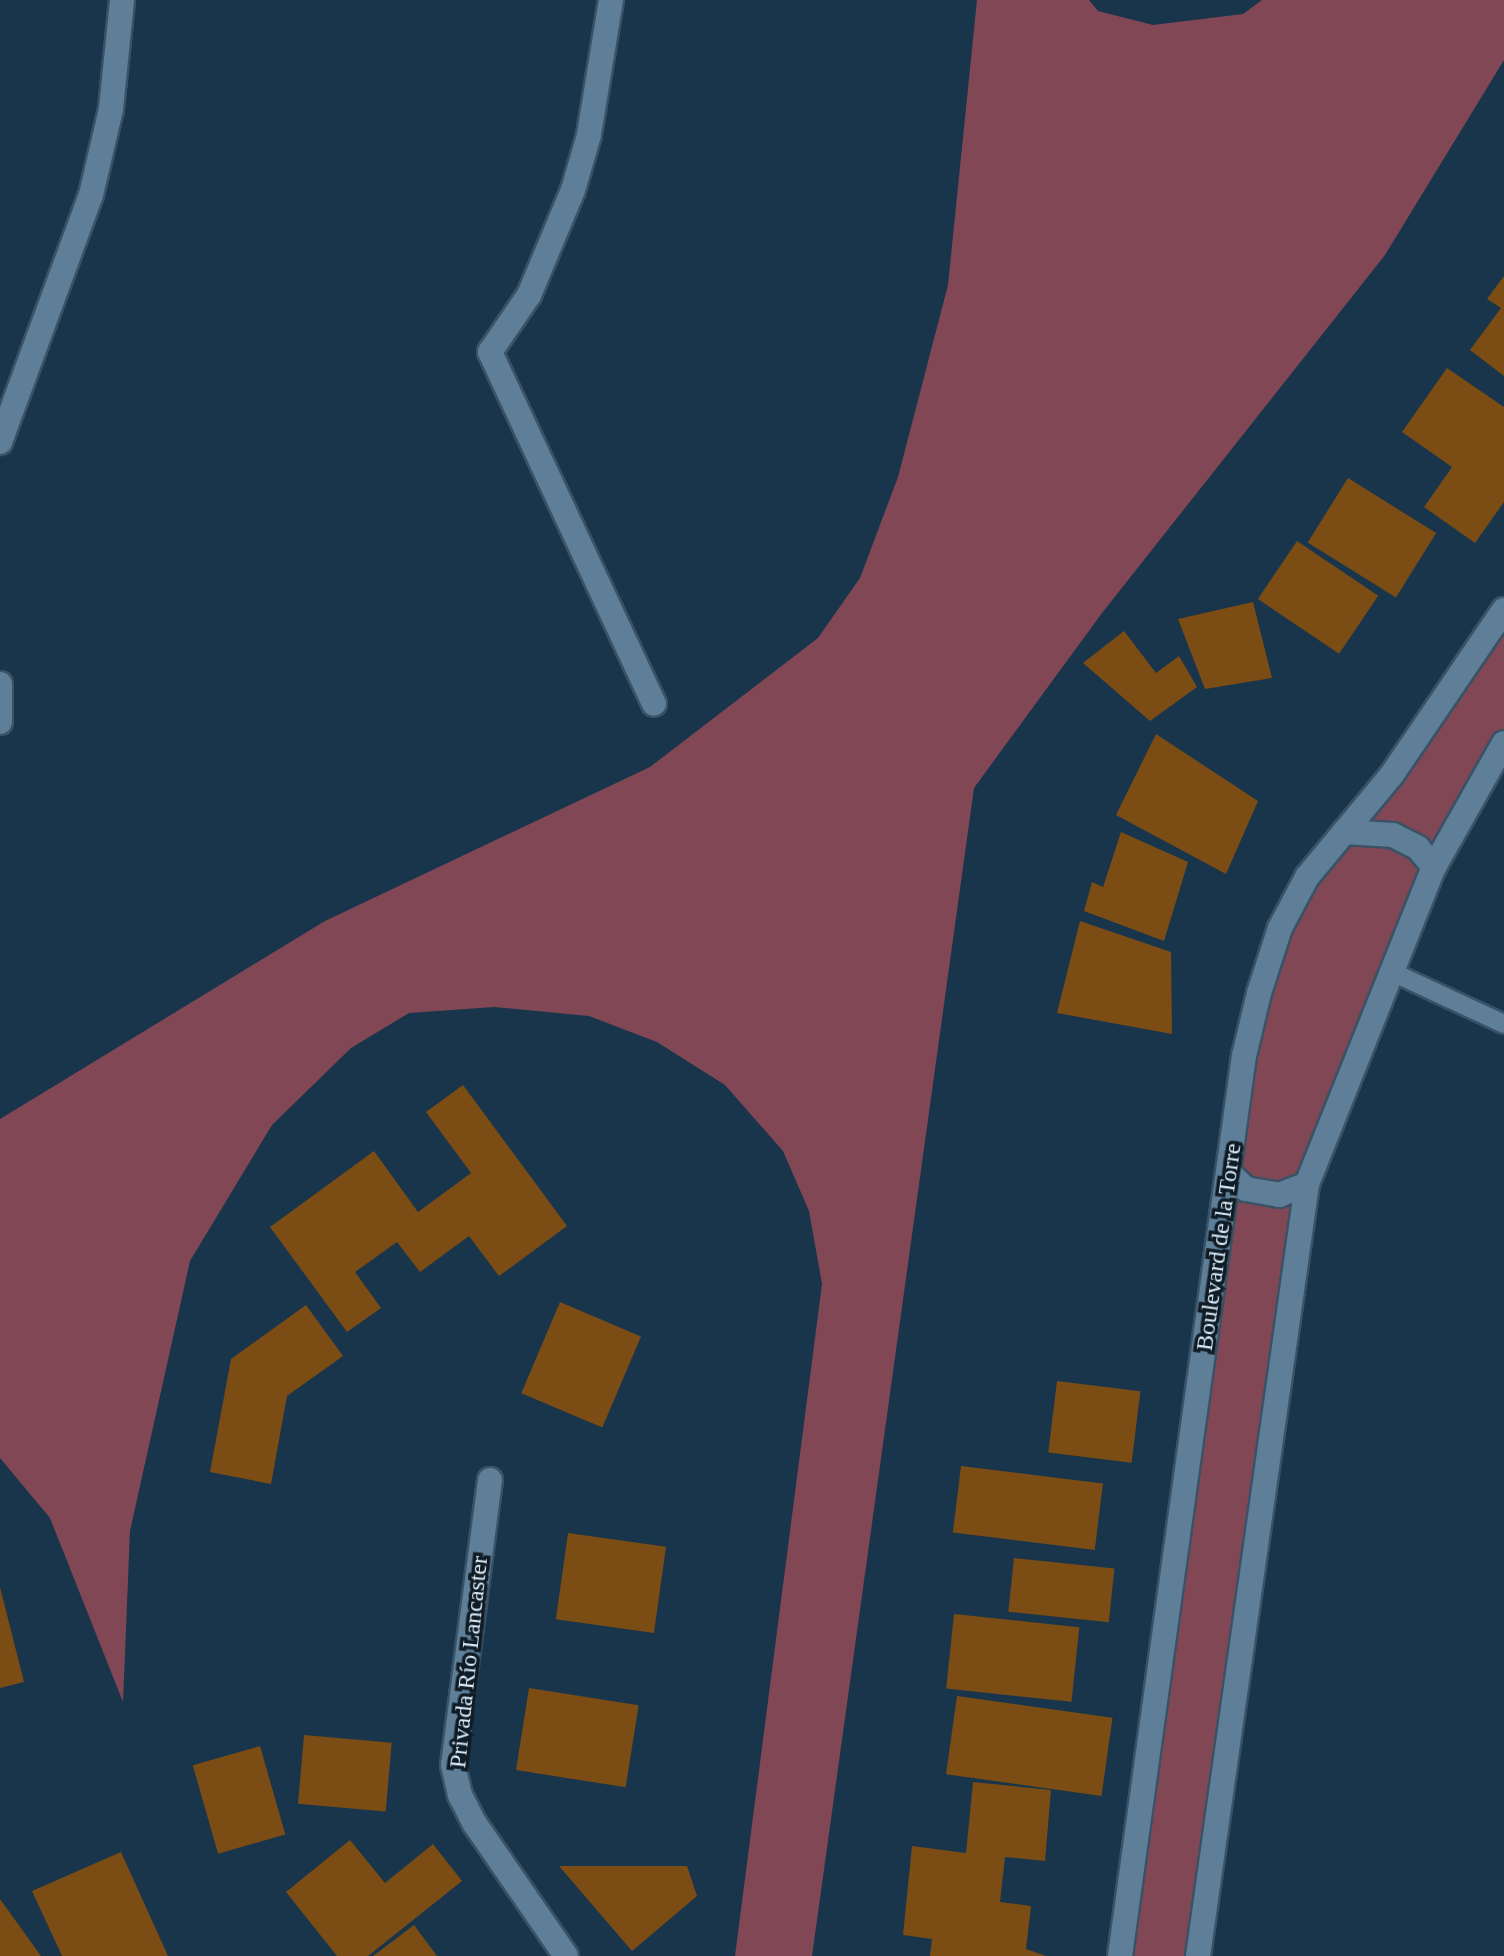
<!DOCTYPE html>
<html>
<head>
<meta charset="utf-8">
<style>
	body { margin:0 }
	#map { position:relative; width:1504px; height:1956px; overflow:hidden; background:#18354c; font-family:Georgia,serif }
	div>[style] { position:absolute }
	.green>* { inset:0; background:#824755 }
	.building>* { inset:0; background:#7b4c13; transform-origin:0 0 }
	.roads { filter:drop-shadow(2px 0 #3a5265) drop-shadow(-2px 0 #3a5265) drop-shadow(0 2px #3a5265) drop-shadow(0 -2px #3a5265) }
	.service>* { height:18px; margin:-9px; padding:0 9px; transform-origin:9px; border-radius:9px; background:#5f7e98 }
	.minor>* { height:24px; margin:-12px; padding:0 12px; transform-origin:12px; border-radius:12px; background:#5f7e98 }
	.tertiary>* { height:24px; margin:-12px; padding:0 12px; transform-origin:12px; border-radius:12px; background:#5f7e98 }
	span { translate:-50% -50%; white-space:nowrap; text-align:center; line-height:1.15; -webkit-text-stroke:7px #0f1c26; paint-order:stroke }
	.street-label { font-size:24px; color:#dbebfa }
</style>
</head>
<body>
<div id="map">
	<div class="green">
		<i style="clip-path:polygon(977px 0,1089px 0,1098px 11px,1153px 25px,1243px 14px,1262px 0,1504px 0,1504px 60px,1385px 255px,1102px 613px,974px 788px,812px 1956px,735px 1956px,822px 1284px,809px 1211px,783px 1151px,725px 1085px,657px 1042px,589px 1016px,494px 1007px,409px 1013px,351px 1048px,272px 1125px,190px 1261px,130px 1531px,123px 1702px,50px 1518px,0 1458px,0 1119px,325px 921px,650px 767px,818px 638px,860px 578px,898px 477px,948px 285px)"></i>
		<i style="clip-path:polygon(1504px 610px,1504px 743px,1461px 815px,1307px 1184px,1198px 1956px,1120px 1956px,1230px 1174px,1280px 928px)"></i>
	</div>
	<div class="building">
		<i style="clip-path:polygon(1504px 276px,1504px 376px,1470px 350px,1501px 308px,1487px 299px)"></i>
		<i style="clip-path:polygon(1447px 368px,1504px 407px,1504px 502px,1475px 543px,1424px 507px,1452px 467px,1402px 432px)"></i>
		<i style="left:1348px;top:478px;width:104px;height:76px;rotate:32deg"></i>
		<i style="left:1297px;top:541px;width:98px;height:70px;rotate:34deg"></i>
		<i style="clip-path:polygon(1253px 602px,1272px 678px,1205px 689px,1178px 619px)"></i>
		<i style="clip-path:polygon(1124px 631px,1156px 673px,1179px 656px,1197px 687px,1150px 721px,1083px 663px)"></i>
		<i style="clip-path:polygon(1156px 734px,1258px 801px,1226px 874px,1116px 815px)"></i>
		<i style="clip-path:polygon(1121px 832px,1188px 862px,1164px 941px,1084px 911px,1092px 882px,1103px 887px)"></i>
		<i style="clip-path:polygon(1080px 921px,1171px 952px,1172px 1034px,1057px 1013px)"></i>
		<i style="clip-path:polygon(463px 1085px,567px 1226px,499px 1276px,469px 1236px,420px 1272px,397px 1242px,355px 1272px,381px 1308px,347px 1332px,270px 1227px,374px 1151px,418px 1212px,471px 1173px,426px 1112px)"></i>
		<i style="left:560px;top:1302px;width:88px;height:99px;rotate:23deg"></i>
		<i style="clip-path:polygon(306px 1305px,343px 1356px,287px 1396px,271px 1484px,210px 1472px,231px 1359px)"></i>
		<i style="left:1057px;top:1381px;width:84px;height:72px;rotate:7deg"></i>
		<i style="left:961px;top:1466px;width:143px;height:67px;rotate:7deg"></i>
		<i style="left:568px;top:1533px;width:99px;height:87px;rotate:8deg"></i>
		<i style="left:1014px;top:1558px;width:101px;height:54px;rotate:6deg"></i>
		<i style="clip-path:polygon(0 1587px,24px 1682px,0 1688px)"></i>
		<i style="left:954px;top:1614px;width:126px;height:75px;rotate:6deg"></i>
		<i style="left:529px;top:1688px;width:111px;height:83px;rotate:9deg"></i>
		<i style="left:957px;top:1696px;width:157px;height:79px;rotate:8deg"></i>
		<i style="left:304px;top:1735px;width:88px;height:69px;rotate:5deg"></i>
		<i style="left:260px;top:1746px;width:92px;height:70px;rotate:74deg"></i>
		<i style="clip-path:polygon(973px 1782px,1051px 1790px,1045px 1861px,1005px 1857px,1000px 1902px,1031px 1906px,1026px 1949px,1046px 1956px,930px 1956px,932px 1939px,903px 1935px,912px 1846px,966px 1853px)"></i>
		<i style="clip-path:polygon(350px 1840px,385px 1883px,433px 1844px,462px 1881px,368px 1956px,337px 1956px,286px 1892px)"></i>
		<i style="clip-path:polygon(121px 1852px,168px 1956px,62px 1956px,32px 1891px)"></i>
		<i style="clip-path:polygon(559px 1866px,687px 1866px,697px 1896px,632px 1951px)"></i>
		<i style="clip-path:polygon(0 1899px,41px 1956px,0 1956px)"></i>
		<i style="clip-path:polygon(414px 1925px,437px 1956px,373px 1956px)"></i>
	</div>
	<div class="roads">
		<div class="service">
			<i style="left:1392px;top:972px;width:123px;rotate:24.9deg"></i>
		</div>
		<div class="minor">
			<i style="left:611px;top:0;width:137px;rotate:99.3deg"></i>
			<i style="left:589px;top:135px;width:57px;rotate:106.2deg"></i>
			<i style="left:573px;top:190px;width:114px;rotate:112.7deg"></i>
			<i style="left:529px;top:295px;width:69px;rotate:124.4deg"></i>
			<i style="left:490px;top:352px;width:388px;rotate:65deg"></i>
			<i style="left:0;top:442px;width:263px;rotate:-69.8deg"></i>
			<i style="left:91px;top:195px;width:88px;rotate:-76.9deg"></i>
			<i style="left:111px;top:109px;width:110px;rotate:-84.2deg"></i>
			<i style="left:0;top:684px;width:38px;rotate:90deg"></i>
			<i style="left:490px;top:1480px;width:287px;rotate:97.4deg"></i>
			<i style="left:453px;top:1765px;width:31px;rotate:77deg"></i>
			<i style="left:460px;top:1795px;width:33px;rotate:63deg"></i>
			<i style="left:475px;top:1824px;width:160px;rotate:55.4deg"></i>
		</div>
		<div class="tertiary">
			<i style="left:1344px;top:832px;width:49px;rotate:3.5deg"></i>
			<i style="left:1393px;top:835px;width:28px;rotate:27deg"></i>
			<i style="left:1418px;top:848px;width:25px;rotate:50deg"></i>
			<i style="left:1230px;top:1174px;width:22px;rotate:43deg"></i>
			<i style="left:1246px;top:1189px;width:34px;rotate:10deg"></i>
			<i style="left:1279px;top:1195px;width:30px;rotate:-21deg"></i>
			<i style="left:1120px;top:1956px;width:909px;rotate:-82.16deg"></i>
			<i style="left:1244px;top:1056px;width:65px;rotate:-76.6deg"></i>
			<i style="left:1259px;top:993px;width:68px;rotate:-72.1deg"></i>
			<i style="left:1280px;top:928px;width:58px;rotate:-62.1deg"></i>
			<i style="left:1307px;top:877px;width:131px;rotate:-50.3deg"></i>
			<i style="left:1391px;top:776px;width:201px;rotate:-55.8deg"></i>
			<i style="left:1198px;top:1956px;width:780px;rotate:-81.96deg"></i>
			<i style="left:1307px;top:1184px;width:341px;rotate:-68.2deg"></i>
			<i style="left:1434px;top:867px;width:142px;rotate:-60.6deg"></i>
		</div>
	</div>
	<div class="street-label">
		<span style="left:1219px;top:1247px;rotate:-82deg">Boulevard de la Torre</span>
		<span style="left:469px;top:1662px;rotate:-84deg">Privada Río Lancaster</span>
	</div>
</div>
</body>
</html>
